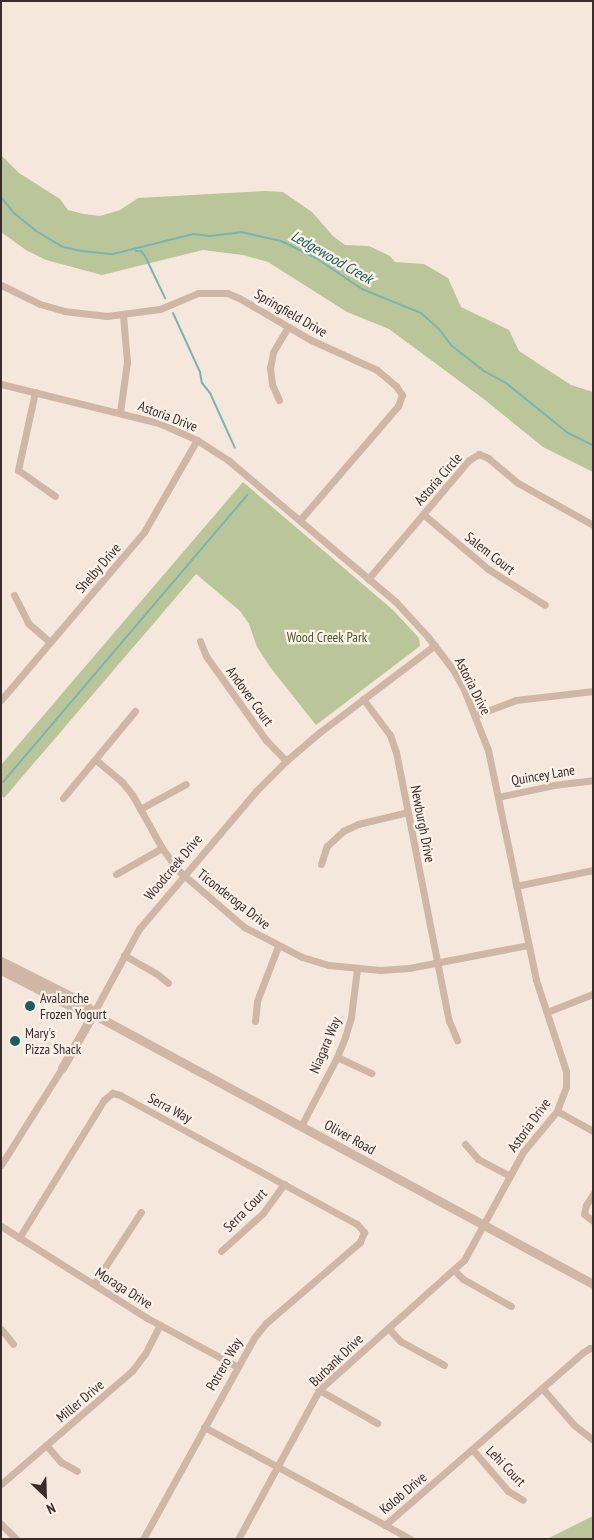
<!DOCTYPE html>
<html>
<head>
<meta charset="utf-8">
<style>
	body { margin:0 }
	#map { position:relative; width:594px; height:1540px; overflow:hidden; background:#f5e7dc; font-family:"PT Sans Narrow",sans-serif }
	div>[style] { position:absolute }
	.green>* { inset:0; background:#bac69a }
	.stream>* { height:2px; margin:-1px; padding:0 1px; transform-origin:1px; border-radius:1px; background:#77b5b4 }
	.minor>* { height:7px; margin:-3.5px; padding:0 3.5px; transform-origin:3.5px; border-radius:3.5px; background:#cfb6a6 }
	.tertiary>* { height:9px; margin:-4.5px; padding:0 4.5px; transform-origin:4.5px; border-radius:4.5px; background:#cfb6a6 }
	.dots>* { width:14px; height:14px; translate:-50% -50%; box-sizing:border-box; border:2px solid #fcf2e9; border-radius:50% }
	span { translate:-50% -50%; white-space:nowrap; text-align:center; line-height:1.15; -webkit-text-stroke:4.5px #fcf2e9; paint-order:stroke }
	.street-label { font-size:14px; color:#3a2c28 }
	.park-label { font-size:14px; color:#4c5b29 }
	.poi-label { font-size:14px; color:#3a2c28 }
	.left { translate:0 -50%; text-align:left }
	.water-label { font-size:15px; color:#186060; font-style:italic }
	.frame { position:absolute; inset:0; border:2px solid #3a2c28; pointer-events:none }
	.north { position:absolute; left:20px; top:1470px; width:50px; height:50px; -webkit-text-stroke:4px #fcf2e9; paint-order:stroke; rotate:156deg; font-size:14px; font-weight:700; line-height:20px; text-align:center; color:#3a2c28 }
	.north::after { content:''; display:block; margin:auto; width:18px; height:22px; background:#3a2c28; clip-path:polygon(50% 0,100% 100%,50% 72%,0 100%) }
</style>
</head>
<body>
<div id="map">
	<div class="green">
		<i style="clip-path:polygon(1px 155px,19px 173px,60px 199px,68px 210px,84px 214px,100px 216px,120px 210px,138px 198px,265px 191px,283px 192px,312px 212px,333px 236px,345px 245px,369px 246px,390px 256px,395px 262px,424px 264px,448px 278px,461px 307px,509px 330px,519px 351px,571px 385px,593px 392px,593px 472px,543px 447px,485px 400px,389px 329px,347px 312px,268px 262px,243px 255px,203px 250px,102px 275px,46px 260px,26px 250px,1px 232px)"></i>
		<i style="clip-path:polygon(243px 482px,393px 610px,419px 638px,420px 646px,316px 725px,270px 667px,257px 647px,249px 624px,240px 611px,196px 574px,4px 798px,1px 795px,1px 765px)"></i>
		<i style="clip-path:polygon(593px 1516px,593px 1539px,547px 1539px)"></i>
	</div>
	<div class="stream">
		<i style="left:1px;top:197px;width:21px;rotate:51deg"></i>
		<i style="left:14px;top:213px;width:28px;rotate:39deg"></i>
		<i style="left:36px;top:231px;width:31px;rotate:31deg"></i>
		<i style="left:63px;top:247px;width:19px;rotate:12deg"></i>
		<i style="left:82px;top:251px;width:31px;rotate:6deg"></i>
		<i style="left:113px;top:254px;width:82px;rotate:-14deg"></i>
		<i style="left:193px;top:234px;width:17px;rotate:7deg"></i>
		<i style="left:210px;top:236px;width:31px;rotate:-7deg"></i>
		<i style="left:241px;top:232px;width:41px;rotate:12.7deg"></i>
		<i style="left:281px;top:241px;width:39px;rotate:26deg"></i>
		<i style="left:316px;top:258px;width:55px;rotate:34deg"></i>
		<i style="left:362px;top:289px;width:64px;rotate:22.1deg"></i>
		<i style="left:421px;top:313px;width:24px;rotate:42deg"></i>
		<i style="left:439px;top:329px;width:21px;rotate:53deg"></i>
		<i style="left:452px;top:346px;width:41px;rotate:38deg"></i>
		<i style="left:484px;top:371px;width:25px;rotate:29deg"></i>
		<i style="left:506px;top:383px;width:80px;rotate:38.9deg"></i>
		<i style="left:568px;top:433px;width:28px;rotate:26deg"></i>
		<i style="left:136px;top:251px;width:5px"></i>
		<i style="left:141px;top:251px;width:6px;rotate:51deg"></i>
		<i style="left:145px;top:256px;width:47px;rotate:64.5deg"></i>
		<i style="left:173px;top:313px;width:65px;rotate:65.4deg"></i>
		<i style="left:200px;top:372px;width:11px;rotate:80deg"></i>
		<i style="left:202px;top:383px;width:13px;rotate:51deg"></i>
		<i style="left:210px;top:393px;width:60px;rotate:65.6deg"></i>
		<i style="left:3px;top:782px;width:377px;rotate:-49.6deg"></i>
	</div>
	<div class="minor">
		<i style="left:1px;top:285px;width:43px;rotate:26deg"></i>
		<i style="left:40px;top:304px;width:25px;rotate:16deg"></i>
		<i style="left:64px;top:311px;width:43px;rotate:6.6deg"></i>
		<i style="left:107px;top:316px;width:53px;rotate:-7.5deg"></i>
		<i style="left:160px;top:309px;width:41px;rotate:-22.8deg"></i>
		<i style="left:198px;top:293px;width:29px"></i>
		<i style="left:227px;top:293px;width:13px;rotate:23deg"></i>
		<i style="left:239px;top:298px;width:83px;rotate:30.3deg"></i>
		<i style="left:311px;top:340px;width:72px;rotate:24.4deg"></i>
		<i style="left:377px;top:370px;width:25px;rotate:40deg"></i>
		<i style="left:396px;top:386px;width:11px;rotate:56deg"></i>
		<i style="left:402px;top:395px;width:12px;rotate:110deg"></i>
		<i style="left:398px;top:406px;width:150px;rotate:130.7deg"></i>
		<i style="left:1px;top:384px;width:163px;rotate:13.9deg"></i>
		<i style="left:159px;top:423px;width:42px;rotate:24.1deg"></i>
		<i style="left:197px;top:440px;width:37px;rotate:33deg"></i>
		<i style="left:228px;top:460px;width:220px;rotate:40.2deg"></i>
		<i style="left:396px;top:602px;width:47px;rotate:47.6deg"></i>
		<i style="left:428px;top:637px;width:43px;rotate:52.6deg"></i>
		<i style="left:454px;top:671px;width:24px;rotate:62deg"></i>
		<i style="left:465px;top:692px;width:62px;rotate:68.4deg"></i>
		<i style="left:488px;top:750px;width:235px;rotate:78.2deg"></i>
		<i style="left:536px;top:980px;width:96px;rotate:71.8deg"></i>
		<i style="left:566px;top:1071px;width:16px;rotate:90deg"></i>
		<i style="left:566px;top:1087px;width:26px;rotate:111deg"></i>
		<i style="left:557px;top:1111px;width:53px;rotate:129.7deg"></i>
		<i style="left:523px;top:1152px;width:123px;rotate:118.6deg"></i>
		<i style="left:464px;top:1260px;width:195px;rotate:138.1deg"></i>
		<i style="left:319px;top:1390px;width:170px;rotate:118.5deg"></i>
		<i style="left:35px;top:392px;width:80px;rotate:102.3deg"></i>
		<i style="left:18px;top:470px;width:45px;rotate:35.1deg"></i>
		<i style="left:279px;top:400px;width:17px;rotate:-114deg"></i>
		<i style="left:272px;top:384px;width:16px;rotate:-97deg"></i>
		<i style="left:270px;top:368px;width:16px;rotate:-79deg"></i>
		<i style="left:273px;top:352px;width:29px;rotate:-59deg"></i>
		<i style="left:120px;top:412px;width:50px;rotate:-82deg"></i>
		<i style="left:127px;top:362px;width:47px;rotate:-94.9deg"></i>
		<i style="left:423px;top:514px;width:85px;rotate:40.2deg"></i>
		<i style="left:488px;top:569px;width:67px;rotate:32.3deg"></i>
		<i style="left:368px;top:579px;width:156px;rotate:-49.7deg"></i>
		<i style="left:469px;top:460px;width:12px;rotate:-31deg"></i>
		<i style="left:479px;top:454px;width:10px;rotate:24deg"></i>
		<i style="left:488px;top:458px;width:39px;rotate:40deg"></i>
		<i style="left:518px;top:483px;width:86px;rotate:29.2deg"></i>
		<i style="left:14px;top:595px;width:31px;rotate:63deg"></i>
		<i style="left:28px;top:623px;width:29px;rotate:41deg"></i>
		<i style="left:200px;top:641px;width:16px;rotate:68deg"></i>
		<i style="left:206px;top:656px;width:103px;rotate:54.5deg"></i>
		<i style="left:266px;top:740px;width:29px;rotate:46deg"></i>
		<i style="left:363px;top:699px;width:45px;rotate:53.1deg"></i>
		<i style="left:390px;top:735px;width:18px;rotate:71deg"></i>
		<i style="left:396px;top:752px;width:274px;rotate:78.9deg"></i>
		<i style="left:449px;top:1021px;width:21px;rotate:67deg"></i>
		<i style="left:1px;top:700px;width:221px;rotate:-49.6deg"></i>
		<i style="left:144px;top:532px;width:106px;rotate:-60.1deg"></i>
		<i style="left:476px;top:715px;width:43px;rotate:-20.6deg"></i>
		<i style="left:516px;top:700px;width:78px;rotate:-6.7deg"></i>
		<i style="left:96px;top:760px;width:35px;rotate:40deg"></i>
		<i style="left:123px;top:783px;width:16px;rotate:52deg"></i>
		<i style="left:133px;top:796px;width:60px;rotate:60.9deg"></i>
		<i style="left:162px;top:848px;width:29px;rotate:54deg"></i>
		<i style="left:179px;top:871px;width:86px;rotate:40.7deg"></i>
		<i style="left:244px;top:927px;width:65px;rotate:27.3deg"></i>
		<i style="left:302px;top:957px;width:28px;rotate:17deg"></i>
		<i style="left:329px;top:965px;width:51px;rotate:5.6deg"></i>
		<i style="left:380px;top:970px;width:29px;rotate:-4deg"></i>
		<i style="left:409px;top:968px;width:121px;rotate:-10.9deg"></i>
		<i style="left:498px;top:797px;width:57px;rotate:-12.1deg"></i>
		<i style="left:554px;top:785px;width:39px;rotate:-7deg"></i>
		<i style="left:63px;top:798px;width:113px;rotate:-50.4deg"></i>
		<i style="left:140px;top:809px;width:52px;rotate:-28.5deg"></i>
		<i style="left:321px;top:864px;width:19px;rotate:-72deg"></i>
		<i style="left:327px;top:846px;width:22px;rotate:-43deg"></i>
		<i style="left:343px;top:831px;width:17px;rotate:-25deg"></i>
		<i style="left:358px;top:824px;width:51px;rotate:-13.5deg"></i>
		<i style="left:116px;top:874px;width:53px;rotate:-29.5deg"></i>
		<i style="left:516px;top:886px;width:79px;rotate:-11.7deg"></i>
		<i style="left:124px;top:955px;width:38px;rotate:30deg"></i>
		<i style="left:157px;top:974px;width:14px;rotate:39deg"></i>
		<i style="left:547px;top:1012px;width:49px;rotate:-21.4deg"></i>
		<i style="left:93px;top:1014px;width:97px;rotate:-61.6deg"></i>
		<i style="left:139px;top:929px;width:181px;rotate:-49.7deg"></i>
		<i style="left:256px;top:791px;width:42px;rotate:-45deg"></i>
		<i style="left:286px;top:761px;width:45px;rotate:-40.5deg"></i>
		<i style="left:320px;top:732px;width:144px;rotate:-37.1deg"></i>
		<i style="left:255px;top:1021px;width:20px;rotate:-84deg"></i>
		<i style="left:257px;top:1001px;width:59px;rotate:-69.1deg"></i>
		<i style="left:337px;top:1057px;width:38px;rotate:25deg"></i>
		<i style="left:557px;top:1111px;width:41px;rotate:29.1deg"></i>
		<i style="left:301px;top:1126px;width:78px;rotate:-62.4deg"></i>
		<i style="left:337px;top:1057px;width:22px;rotate:-68deg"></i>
		<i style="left:345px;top:1037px;width:21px;rotate:-73deg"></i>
		<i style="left:351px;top:1017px;width:48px;rotate:-82.9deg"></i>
		<i style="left:465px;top:1144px;width:20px;rotate:49deg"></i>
		<i style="left:478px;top:1159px;width:36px;rotate:28deg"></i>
		<i style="left:1px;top:1165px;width:115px;rotate:-57.8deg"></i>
		<i style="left:593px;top:1194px;width:13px;rotate:122deg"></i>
		<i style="left:586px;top:1205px;width:9px;rotate:103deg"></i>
		<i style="left:584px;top:1214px;width:11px;rotate:38deg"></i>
		<i style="left:1px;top:1226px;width:173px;rotate:32.2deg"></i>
		<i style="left:147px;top:1318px;width:101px;rotate:28.3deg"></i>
		<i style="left:19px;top:1238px;width:162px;rotate:-58.4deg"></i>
		<i style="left:104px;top:1100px;width:11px;rotate:-41deg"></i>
		<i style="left:112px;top:1093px;width:8px;rotate:14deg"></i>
		<i style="left:120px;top:1095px;width:270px;rotate:28.6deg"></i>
		<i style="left:357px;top:1224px;width:11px;rotate:49deg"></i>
		<i style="left:364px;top:1232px;width:11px;rotate:112deg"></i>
		<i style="left:360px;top:1242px;width:124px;rotate:139.2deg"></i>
		<i style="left:266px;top:1323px;width:19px;rotate:129deg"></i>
		<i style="left:254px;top:1338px;width:230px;rotate:118.9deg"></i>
		<i style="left:221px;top:1251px;width:57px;rotate:-42.1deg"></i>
		<i style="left:263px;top:1213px;width:36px;rotate:-54deg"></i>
		<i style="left:454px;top:1270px;width:13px;rotate:45deg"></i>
		<i style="left:463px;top:1279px;width:55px;rotate:29.4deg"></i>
		<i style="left:94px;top:1284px;width:86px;rotate:-56.9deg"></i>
		<i style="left:388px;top:1328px;width:18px;rotate:47deg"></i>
		<i style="left:400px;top:1341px;width:50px;rotate:28.6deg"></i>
		<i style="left:1px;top:1329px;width:19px;rotate:51deg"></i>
		<i style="left:542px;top:1388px;width:49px;rotate:49.1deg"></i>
		<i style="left:574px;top:1425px;width:24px;rotate:38deg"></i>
		<i style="left:319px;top:1390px;width:67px;rotate:29.6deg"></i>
		<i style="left:204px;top:1427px;width:206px;rotate:28.4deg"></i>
		<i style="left:385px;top:1525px;width:262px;rotate:-41.1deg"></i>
		<i style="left:582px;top:1353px;width:9px;rotate:-32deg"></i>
		<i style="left:590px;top:1348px;width:3px"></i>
		<i style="left:46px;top:1445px;width:23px;rotate:49deg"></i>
		<i style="left:61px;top:1462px;width:18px;rotate:29deg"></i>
		<i style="left:472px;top:1449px;width:55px;rotate:49.4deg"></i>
		<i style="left:508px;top:1491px;width:17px;rotate:31deg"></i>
		<i style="left:1px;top:1484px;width:173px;rotate:-40.8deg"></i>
		<i style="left:132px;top:1371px;width:21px;rotate:-53deg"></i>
		<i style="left:145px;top:1354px;width:33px;rotate:-63deg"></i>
		<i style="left:1px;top:1524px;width:21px;rotate:45deg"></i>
		<i style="left:385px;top:1525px;width:29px;rotate:29deg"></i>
	</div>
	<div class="tertiary">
		<i style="left:1px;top:961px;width:95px;rotate:26.8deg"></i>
		<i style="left:86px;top:1004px;width:12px;rotate:55deg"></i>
		<i style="left:1px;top:970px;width:91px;rotate:27.4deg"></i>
		<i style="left:82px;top:1012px;width:11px;rotate:10deg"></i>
		<i style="left:93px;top:1014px;width:568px;rotate:28.37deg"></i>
		<i style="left:62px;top:1068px;width:62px;rotate:-60.1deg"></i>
	</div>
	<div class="dots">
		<i style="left:30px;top:1006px;background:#186060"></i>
		<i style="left:15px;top:1041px;background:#186060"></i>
	</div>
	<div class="street-label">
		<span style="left:291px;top:313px;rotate:30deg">Springfield Drive</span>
		<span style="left:168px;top:416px;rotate:21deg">Astoria Drive</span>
		<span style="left:438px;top:479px;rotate:-49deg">Astoria Circle</span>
		<span style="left:490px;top:553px;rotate:38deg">Salem Court</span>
		<span style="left:98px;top:568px;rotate:-49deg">Shelby Drive</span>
		<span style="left:473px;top:686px;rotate:63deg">Astoria Drive</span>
		<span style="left:250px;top:696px;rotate:54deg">Andover Court</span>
		<span style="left:543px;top:775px;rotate:-10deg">Quincey Lane</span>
		<span style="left:423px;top:824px;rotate:79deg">Newburgh Drive</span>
		<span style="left:173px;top:867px;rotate:-50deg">Woodcreek Drive</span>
		<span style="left:234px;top:899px;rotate:38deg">Ticonderoga Drive</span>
		<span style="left:325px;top:1045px;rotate:-67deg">Niagara Way</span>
		<span style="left:170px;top:1108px;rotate:28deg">Serra Way</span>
		<span style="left:529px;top:1125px;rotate:-54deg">Astoria Drive</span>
		<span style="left:350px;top:1137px;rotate:29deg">Oliver Road</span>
		<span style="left:245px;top:1210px;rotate:-45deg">Serra Court</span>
		<span style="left:124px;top:1288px;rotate:32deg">Moraga Drive</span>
		<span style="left:336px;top:1360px;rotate:-44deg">Burbank Drive</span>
		<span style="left:224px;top:1364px;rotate:-60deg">Potrero Way</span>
		<span style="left:80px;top:1401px;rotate:-40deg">Miller Drive</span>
		<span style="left:506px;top:1466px;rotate:46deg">Lehi Court</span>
		<span style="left:403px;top:1493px;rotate:-40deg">Kolob Drive</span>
	</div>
	<div class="park-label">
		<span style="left:327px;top:637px">Wood Creek Park</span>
	</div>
	<div class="poi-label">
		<span class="left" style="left:40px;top:1006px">Avalanche<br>Frozen Yogurt</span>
		<span class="left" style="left:25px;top:1041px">Mary's<br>Pizza Shack</span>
	</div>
	<div class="water-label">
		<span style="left:332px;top:257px;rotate:30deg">Ledgewood Creek</span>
	</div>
	<div class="frame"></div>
	<div class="north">N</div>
</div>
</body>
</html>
